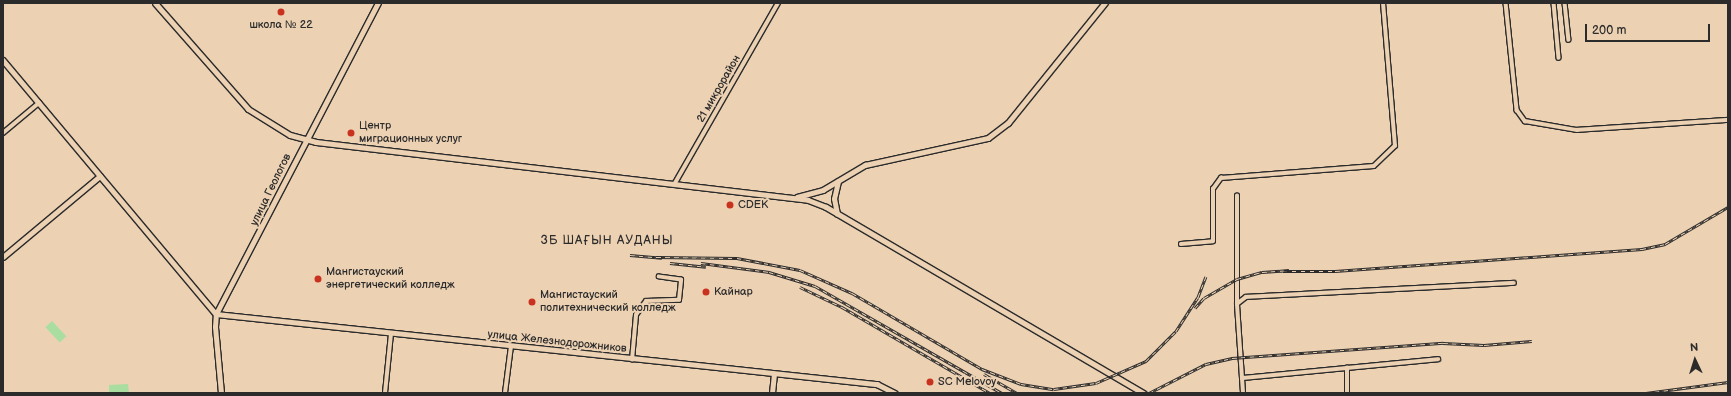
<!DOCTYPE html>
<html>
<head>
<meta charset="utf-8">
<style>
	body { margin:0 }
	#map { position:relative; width:1731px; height:396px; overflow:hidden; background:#ecd1b3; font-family:"Balsamiq Sans",sans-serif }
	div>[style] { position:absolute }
	.green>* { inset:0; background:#aadea0; transform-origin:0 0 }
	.roads { filter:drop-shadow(1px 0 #2b2b2b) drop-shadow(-1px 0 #2b2b2b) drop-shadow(0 1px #2b2b2b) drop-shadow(0 -1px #2b2b2b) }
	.minor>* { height:3.5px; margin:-1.75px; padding:0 1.75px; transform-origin:1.75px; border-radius:1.75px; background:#ecd1b3 }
	.tertiary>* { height:4.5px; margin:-2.25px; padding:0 2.25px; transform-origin:2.25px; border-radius:2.25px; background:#ecd1b3 }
	.secondary>* { height:5px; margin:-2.5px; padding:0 2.5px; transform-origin:2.5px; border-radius:2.5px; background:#ecd1b3 }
	.rail>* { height:3px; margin-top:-1.5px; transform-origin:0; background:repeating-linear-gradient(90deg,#ecd1b3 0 4.5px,#2b2b2b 0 9px); box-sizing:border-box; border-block:1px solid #2b2b2b }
	.dots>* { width:11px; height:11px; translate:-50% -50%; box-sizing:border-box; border:2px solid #ecd1b3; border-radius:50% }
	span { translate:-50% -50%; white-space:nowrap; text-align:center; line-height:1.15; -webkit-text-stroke:4px #ecd1b3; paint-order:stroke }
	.poi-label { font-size:11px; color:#2b2b2b }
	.left { translate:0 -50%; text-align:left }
	.street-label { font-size:11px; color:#2b2b2b }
	.neighbourhood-label { font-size:12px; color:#2b2b2b; letter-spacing:1px }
	.frame { position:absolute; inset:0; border:4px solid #2b2b2b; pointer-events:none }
	.north { position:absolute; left:1675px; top:340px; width:40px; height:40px; -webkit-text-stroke:3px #ecd1b3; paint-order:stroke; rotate:356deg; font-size:11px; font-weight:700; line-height:16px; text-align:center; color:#2b2b2b }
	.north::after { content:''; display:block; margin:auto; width:14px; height:18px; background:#2b2b2b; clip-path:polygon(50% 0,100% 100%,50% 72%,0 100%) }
	.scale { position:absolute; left:1585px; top:24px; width:125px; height:18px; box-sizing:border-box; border:2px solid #2b2b2b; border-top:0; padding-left:5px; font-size:12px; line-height:14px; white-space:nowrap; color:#2b2b2b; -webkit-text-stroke:3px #ecd1b3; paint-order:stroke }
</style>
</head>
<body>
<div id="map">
	<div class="green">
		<i style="left:52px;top:321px;width:21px;height:9px;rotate:47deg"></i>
		<i style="clip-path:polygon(128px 384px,129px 393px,109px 393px,109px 385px)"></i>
	</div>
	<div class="roads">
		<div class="minor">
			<i style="left:1506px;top:3px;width:108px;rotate:84.1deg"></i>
			<i style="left:1517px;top:110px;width:14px;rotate:54deg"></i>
			<i style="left:1525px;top:121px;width:53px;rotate:9.8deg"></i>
			<i style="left:1577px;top:130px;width:151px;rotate:-3.8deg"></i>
			<i style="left:1554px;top:3px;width:55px;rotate:84.8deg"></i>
			<i style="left:1565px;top:3px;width:37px;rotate:84deg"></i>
			<i style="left:3px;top:133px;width:47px;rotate:-39.8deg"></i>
			<i style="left:675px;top:183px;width:207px;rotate:-60.2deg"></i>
			<i style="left:1181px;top:244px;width:32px;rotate:-5deg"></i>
			<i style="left:1213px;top:241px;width:52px;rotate:-90deg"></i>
			<i style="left:1213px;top:189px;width:14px;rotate:-54deg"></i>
			<i style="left:1221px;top:178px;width:153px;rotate:-4.5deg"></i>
			<i style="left:1374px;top:166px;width:29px;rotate:-44deg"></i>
			<i style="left:1395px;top:146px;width:144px;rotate:-94.8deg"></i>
			<i style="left:1237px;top:304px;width:108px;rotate:-90deg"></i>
			<i style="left:632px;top:360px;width:45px;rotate:-84.9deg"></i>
			<i style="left:636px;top:315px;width:17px;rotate:-54deg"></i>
			<i style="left:646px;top:301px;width:33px;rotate:-2deg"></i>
			<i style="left:679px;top:300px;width:20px;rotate:-84deg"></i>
			<i style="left:681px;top:280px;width:22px;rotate:-172deg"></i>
			<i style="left:1242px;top:378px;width:197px;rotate:-5.5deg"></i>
			<i style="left:385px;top:393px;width:59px;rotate:-84.2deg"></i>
			<i style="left:505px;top:393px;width:47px;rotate:-82.7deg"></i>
			<i style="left:1243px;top:393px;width:89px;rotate:-93.9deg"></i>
			<i style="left:1237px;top:304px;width:11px;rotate:-38deg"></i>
			<i style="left:1246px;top:297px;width:268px;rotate:-3deg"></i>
			<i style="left:1347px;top:393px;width:25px;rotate:-90deg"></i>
		</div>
		<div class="tertiary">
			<i style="left:3px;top:60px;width:331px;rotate:50deg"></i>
			<i style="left:216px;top:314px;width:665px;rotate:6.05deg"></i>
			<i style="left:877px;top:384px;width:20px;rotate:27deg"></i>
			<i style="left:797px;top:197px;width:27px;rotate:-15deg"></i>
			<i style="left:823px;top:190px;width:49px;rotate:-30.8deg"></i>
			<i style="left:865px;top:165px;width:126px;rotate:-12.4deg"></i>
			<i style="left:988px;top:138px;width:25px;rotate:-37deg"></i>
			<i style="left:1008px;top:123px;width:154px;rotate:-51.1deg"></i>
			<i style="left:837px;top:214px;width:15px;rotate:-101deg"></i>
			<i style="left:834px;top:199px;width:18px;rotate:-77deg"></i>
			<i style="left:3px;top:257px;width:126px;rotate:-39.9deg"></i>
			<i style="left:221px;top:393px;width:66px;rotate:-95.2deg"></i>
			<i style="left:215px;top:327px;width:13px;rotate:-86deg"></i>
			<i style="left:216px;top:314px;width:351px;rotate:-62.5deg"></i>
			<i style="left:772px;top:393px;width:19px;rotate:-84deg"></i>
		</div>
		<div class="secondary">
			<i style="left:155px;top:3px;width:141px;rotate:48.7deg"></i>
			<i style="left:248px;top:109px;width:49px;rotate:31.8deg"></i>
			<i style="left:290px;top:135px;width:27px;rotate:15deg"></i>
			<i style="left:316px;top:142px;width:495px;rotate:6.7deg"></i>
			<i style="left:808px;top:200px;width:19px;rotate:21deg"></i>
			<i style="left:826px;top:207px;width:368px;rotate:30.4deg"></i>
		</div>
	</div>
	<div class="rail">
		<i style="left:630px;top:255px;width:32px;rotate:5deg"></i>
		<i style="left:656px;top:257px;width:81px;rotate:0.7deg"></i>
		<i style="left:737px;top:258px;width:64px;rotate:10.8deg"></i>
		<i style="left:800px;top:270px;width:57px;rotate:23.9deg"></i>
		<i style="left:852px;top:293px;width:151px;rotate:30.3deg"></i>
		<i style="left:982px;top:369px;width:42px;rotate:21deg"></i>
		<i style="left:1021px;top:384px;width:33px;rotate:9deg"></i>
		<i style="left:1054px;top:389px;width:42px;rotate:-8.1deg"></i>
		<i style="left:1096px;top:383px;width:55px;rotate:-23.7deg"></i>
		<i style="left:1146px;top:361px;width:42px;rotate:-45deg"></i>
		<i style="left:1176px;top:331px;width:40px;rotate:-57.1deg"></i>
		<i style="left:1198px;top:297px;width:22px;rotate:-69deg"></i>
		<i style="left:670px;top:263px;width:36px;rotate:6deg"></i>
		<i style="left:701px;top:263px;width:69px;rotate:7.5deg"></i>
		<i style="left:769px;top:272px;width:48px;rotate:16.9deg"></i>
		<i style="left:815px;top:286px;width:215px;rotate:29.8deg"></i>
		<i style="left:1283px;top:271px;width:52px"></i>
		<i style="left:1335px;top:271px;width:308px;rotate:-4.1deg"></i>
		<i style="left:1642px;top:249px;width:24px;rotate:-12deg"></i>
		<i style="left:1665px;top:244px;width:73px;rotate:-30.4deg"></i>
		<i style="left:800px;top:287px;width:47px;rotate:25.5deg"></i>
		<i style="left:842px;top:307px;width:171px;rotate:30.2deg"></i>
		<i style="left:1195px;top:308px;width:13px;rotate:-48deg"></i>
		<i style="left:1204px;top:298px;width:38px;rotate:-30deg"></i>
		<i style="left:1237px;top:279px;width:26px;rotate:-16deg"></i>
		<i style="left:1262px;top:272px;width:27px;rotate:-4deg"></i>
		<i style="left:984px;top:374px;width:38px;rotate:30deg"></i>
		<i style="left:1149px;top:393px;width:64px;rotate:-27deg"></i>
		<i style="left:1206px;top:364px;width:27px;rotate:-13deg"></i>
		<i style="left:1232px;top:358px;width:212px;rotate:-4.1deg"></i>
		<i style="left:1443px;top:343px;width:41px;rotate:2.8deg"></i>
		<i style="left:1484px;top:345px;width:48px;rotate:-4.8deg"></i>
		<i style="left:1646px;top:393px;width:83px;rotate:-7.6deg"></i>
	</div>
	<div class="dots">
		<i style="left:281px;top:12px;background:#c8321e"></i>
		<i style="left:351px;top:133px;background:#c8321e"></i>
		<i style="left:730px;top:205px;background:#c8321e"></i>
		<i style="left:318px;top:279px;background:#c8321e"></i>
		<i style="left:706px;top:292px;background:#c8321e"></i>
		<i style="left:532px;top:302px;background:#c8321e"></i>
		<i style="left:930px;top:382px;background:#c8321e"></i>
	</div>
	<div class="poi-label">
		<span style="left:281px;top:25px">школа № 22</span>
		<span class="left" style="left:359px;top:133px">Центр<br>миграционных услуг</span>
		<span class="left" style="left:738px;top:205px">CDEK</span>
		<span class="left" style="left:326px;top:279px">Мангистауский<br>энергетический колледж</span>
		<span class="left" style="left:714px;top:292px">Кайнар</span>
		<span class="left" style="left:540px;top:302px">Мангистауский<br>политехнический колледж</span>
		<span class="left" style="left:938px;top:382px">SC Melovoy</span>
	</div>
	<div class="street-label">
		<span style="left:719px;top:89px;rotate:-60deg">21 микрорайон</span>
		<span style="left:271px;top:190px;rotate:-64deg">улица Геологов</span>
		<span style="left:557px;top:342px;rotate:6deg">улица Железнодорожников</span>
	</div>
	<div class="neighbourhood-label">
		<span style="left:607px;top:241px">3Б ШАҒЫН АУДАНЫ</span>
	</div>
	<div class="frame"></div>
	<div class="north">N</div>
	<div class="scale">200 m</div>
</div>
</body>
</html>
